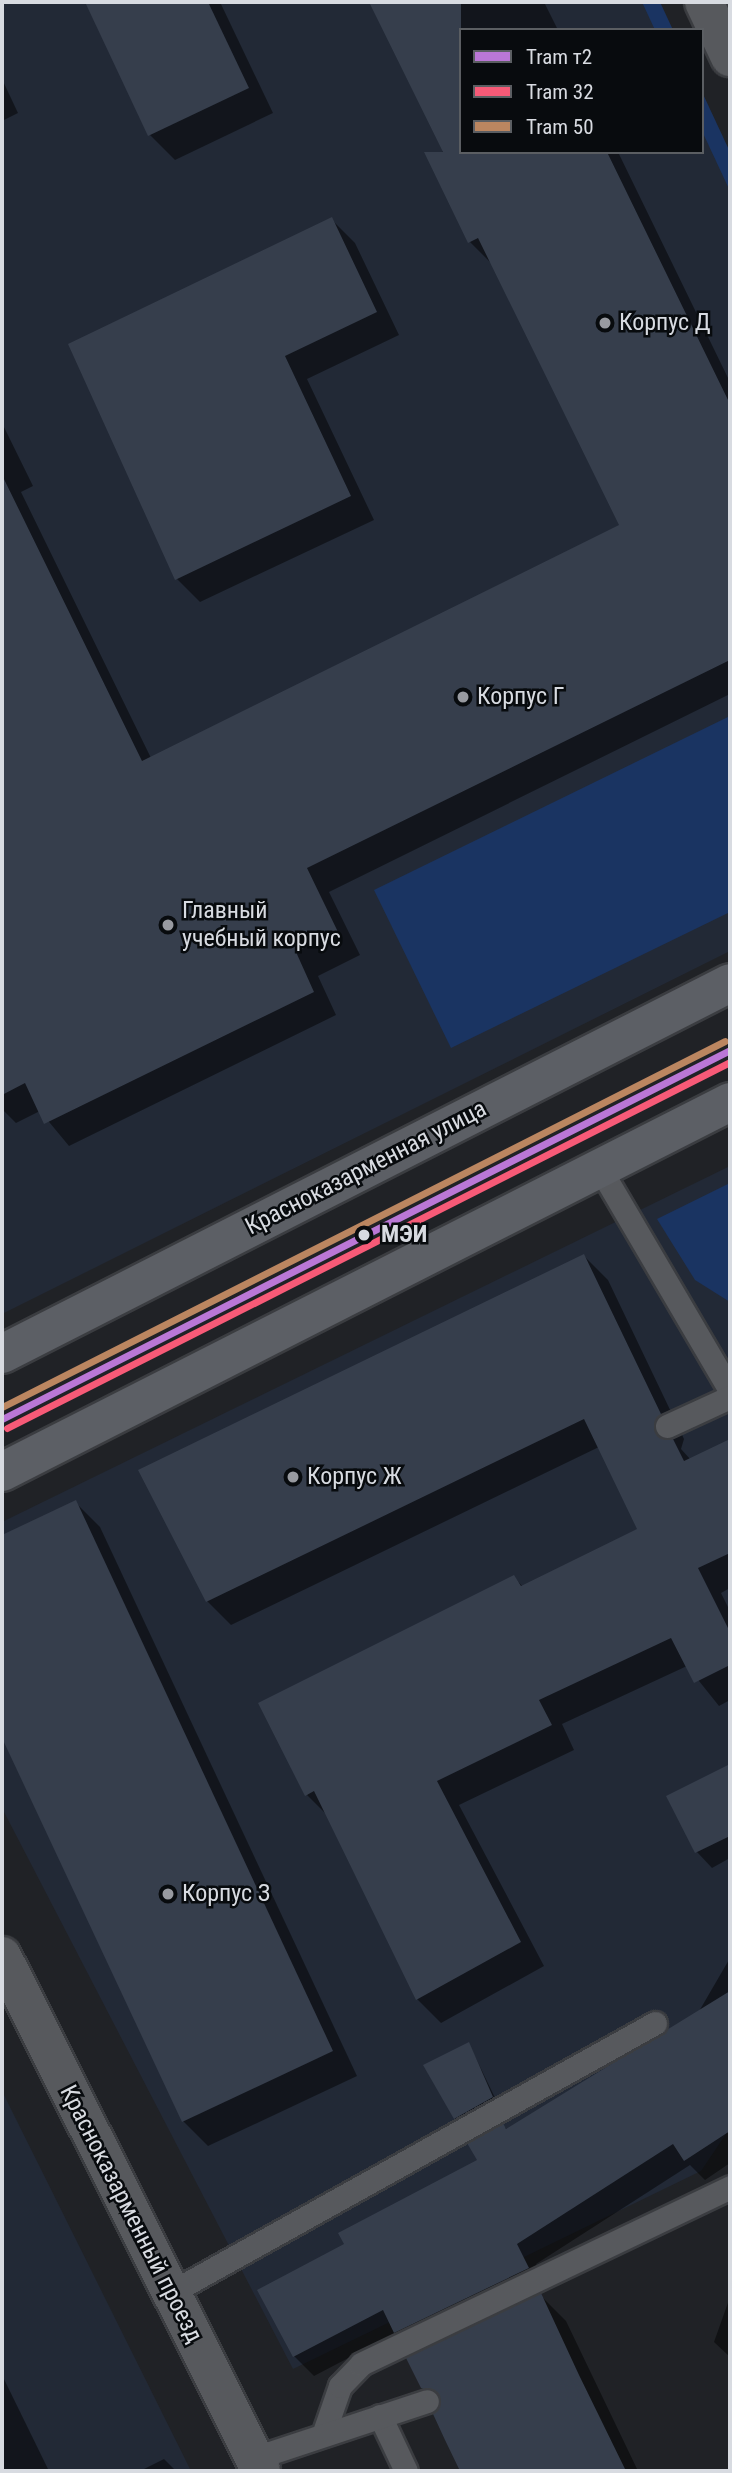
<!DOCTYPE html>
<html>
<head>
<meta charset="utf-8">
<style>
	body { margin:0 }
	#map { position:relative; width:732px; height:2473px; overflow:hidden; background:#202226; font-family:"Roboto Condensed",sans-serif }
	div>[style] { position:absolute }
	.built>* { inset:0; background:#222936 }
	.green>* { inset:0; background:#1a3462 }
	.shadow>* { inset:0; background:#0007 }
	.building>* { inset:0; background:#363e4c }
	.roads { filter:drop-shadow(2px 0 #3b3d41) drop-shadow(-2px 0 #3b3d41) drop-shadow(0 2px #3b3d41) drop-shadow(0 -2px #3b3d41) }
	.lane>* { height:23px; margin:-11.5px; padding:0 11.5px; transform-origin:11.5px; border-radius:11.5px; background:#57595d }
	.street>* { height:38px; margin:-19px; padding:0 19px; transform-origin:19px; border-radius:19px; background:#57595d }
	.secondary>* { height:38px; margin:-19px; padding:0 19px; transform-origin:19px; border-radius:19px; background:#5c5f65 }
	.tram-1>* { height:7px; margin:-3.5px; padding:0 3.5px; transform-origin:3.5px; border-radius:3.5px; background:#ba77d6 }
	.tram-2>* { height:7px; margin:-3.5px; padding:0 3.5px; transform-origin:3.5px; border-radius:3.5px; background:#f75a77 }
	.tram-3>* { height:7px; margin:-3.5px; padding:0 3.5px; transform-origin:3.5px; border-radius:3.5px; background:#bb8660 }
	.dots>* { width:19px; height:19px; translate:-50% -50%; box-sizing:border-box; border:4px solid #080b0e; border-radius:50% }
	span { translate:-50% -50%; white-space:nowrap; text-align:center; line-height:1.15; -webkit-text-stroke:5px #080b0e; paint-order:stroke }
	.poi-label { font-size:24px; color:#d8dbe1 }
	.left { translate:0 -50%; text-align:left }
	.street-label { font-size:24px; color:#d8dbe1 }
	.stop-label { font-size:24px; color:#d8dbe1; font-weight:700 }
	.frame { position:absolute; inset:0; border:4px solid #d8dbe1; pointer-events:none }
	.legend { position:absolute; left:459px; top:28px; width:245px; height:126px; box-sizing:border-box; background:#080b0e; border:2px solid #5b5e62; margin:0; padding:9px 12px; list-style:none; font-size:21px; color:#d8dbe1 }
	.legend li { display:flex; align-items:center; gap:14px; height:35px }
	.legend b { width:35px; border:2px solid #5b5e62 }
</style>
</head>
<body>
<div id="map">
	<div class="built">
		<i style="clip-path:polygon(2px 2px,654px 2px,667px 30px,461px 30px,461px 152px,702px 152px,702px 105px,730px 165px,730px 951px,2px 1314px)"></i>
		<i style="clip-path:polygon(730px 1166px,730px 2128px,701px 2171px,293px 2369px,2px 1808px,2px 1522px)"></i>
		<i style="clip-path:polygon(2px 2091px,191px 2471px,2px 2471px)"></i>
	</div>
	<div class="green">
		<i style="clip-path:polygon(642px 2px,660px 2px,673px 30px,655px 30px)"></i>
		<i style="clip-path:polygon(702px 92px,730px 152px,730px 191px,702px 131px)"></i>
		<i style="clip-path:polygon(730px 716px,730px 912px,451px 1048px,374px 890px)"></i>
		<i style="clip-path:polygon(730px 1183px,730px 1302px,695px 1280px,657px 1219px)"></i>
	</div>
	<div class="shadow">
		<i style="clip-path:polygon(86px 2px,220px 2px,273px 113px,175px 160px,150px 135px)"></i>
		<i style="clip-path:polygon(371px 2px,544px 2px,558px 30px,461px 30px,461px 152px,618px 152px,730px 382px,730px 694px,329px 892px,360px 955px,318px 976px,336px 1015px,69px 1146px,40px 1111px,16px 1123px,2px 1109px,2px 423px,33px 486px,21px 492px,151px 758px,621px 526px,494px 266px,470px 242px,429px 158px,444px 151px)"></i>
		<i style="clip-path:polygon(2px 79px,18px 113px,2px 121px)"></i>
		<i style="clip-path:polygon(331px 219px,355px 243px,399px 335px,307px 379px,374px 520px,200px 602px,177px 579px)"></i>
		<i style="clip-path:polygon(584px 1256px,608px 1280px,684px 1439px,681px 1449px,691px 1460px,730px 1441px,730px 1588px,721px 1593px,730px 1611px,730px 1700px,719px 1706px,687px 1666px,562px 1724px,574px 1750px,459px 1805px,544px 1966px,441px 2023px,417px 1999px,328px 1816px,307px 1795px,514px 1577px,523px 1587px,639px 1530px,599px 1447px,231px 1625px,207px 1601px)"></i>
		<i style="clip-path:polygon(75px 1502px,100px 1527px,357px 2076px,208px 2146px,183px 2121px,2px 1730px,2px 1537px)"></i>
		<i style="clip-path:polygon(730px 1766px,730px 1858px,712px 1868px,697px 1852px,669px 1797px)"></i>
		<i style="clip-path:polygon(730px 1958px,730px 2163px,705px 2180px,690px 2165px,536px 2264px,547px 2288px,538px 2293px,566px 2321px,638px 2471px,462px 2471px,434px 2414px,439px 2404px,422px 2387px,418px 2354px,396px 2333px,314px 2376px,294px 2356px,347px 2245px,479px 2161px,503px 2126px,508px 2130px,698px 2013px)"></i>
		<i style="clip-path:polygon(469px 2044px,499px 2106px,463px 2126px,455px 2118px)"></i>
		<i style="clip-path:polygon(730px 2297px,730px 2357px,714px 2342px)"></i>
		<i style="clip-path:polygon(2px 2375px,49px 2471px,2px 2471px)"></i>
		<i style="clip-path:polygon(164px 2459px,176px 2471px,140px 2471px)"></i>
	</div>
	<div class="building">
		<i style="clip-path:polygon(85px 2px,208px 2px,249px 88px,148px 136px)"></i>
		<i style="clip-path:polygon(369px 2px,461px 2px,461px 152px,607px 152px,730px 404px,730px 660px,307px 868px,338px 932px,296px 952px,314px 992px,44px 1124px,25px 1083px,2px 1095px,2px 475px,142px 761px,619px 525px,478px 238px,468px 243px,424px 152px,443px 152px)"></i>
		<i style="clip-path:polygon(332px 217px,377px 312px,285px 356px,351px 496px,175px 580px,68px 344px)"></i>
		<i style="clip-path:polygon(584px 1254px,661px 1414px,655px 1432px,673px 1439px,684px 1461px,730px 1439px,730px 1553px,698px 1568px,730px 1632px,730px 1665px,694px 1683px,671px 1638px,539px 1700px,552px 1725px,437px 1781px,521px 1942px,416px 2000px,314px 1791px,305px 1796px,258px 1703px,514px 1575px,521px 1586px,637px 1529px,584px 1419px,206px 1602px,138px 1470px)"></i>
		<i style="clip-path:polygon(76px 1500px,333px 2051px,182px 2122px,2px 1738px,2px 1535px)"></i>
		<i style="clip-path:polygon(730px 1764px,730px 1836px,695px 1853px,666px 1796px)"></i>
		<i style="clip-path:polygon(730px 1991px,730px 2131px,684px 2161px,673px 2144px,517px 2244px,529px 2268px,394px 2333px,383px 2310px,293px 2357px,257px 2290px,344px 2244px,338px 2233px,477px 2160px,467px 2143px,503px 2123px,506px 2129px)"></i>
		<i style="clip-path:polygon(469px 2042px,493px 2097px,454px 2119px,423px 2065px)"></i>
		<i style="clip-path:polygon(541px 2293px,579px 2375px,626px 2471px,460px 2471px,445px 2440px,433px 2414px,440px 2396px,421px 2388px,406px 2358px)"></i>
	</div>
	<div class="roads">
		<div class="lane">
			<i style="left:599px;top:1167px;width:259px;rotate:59.6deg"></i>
			<i style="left:667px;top:1426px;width:69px;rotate:-24.7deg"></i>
			<i style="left:170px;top:2293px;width:555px;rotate:-29.1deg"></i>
			<i style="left:380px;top:2416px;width:61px;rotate:64.7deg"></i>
			<i style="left:323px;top:2435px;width:52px;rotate:-70.9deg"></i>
			<i style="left:340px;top:2386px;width:30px;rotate:-46deg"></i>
			<i style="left:361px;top:2364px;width:409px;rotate:-25.6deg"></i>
			<i style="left:255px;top:2458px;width:181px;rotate:-18.3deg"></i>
		</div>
		<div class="street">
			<i style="left:704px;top:2px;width:61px;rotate:64.7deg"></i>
			<i style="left:2px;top:1956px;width:576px;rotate:63.3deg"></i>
		</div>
		<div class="secondary">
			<i style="left:2px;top:1354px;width:817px;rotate:-27deg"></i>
			<i style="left:2px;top:1472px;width:817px;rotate:-26.94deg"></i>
		</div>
	</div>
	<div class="tram-1">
		<i style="left:2px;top:1419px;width:816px;rotate:-26.88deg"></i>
	</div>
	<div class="tram-2">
		<i style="left:7px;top:1428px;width:810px;rotate:-26.85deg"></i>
	</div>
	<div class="tram-3">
		<i style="left:2px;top:1407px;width:810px;rotate:-26.85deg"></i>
	</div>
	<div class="dots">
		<i style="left:605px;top:323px;background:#989aa0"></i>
		<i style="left:463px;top:697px;background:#989aa0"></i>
		<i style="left:168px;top:925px;background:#989aa0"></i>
		<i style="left:364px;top:1235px;background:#d8dbe1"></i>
		<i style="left:293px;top:1477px;background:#989aa0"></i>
		<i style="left:168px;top:1894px;background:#989aa0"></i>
	</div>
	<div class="poi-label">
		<span class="left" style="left:619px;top:323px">Корпус Д</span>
		<span class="left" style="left:477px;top:697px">Корпус Г</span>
		<span class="left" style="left:182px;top:925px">Главный<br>учебный корпус</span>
		<span class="left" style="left:307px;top:1477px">Корпус Ж</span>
		<span class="left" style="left:182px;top:1894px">Корпус З</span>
	</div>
	<div class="street-label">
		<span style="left:366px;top:1168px;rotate:-27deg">Красноказарменная улица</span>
		<span style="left:131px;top:2214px;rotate:63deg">Красноказарменный проезд</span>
	</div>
	<div class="stop-label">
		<span class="left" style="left:381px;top:1235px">МЭИ</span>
	</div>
	<div class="frame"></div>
	<ul class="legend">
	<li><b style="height:9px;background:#ba77d6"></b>Tram т2</li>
	<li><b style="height:9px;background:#f75a77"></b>Tram 32</li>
	<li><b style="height:9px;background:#bb8660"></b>Tram 50</li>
	</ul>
</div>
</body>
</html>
